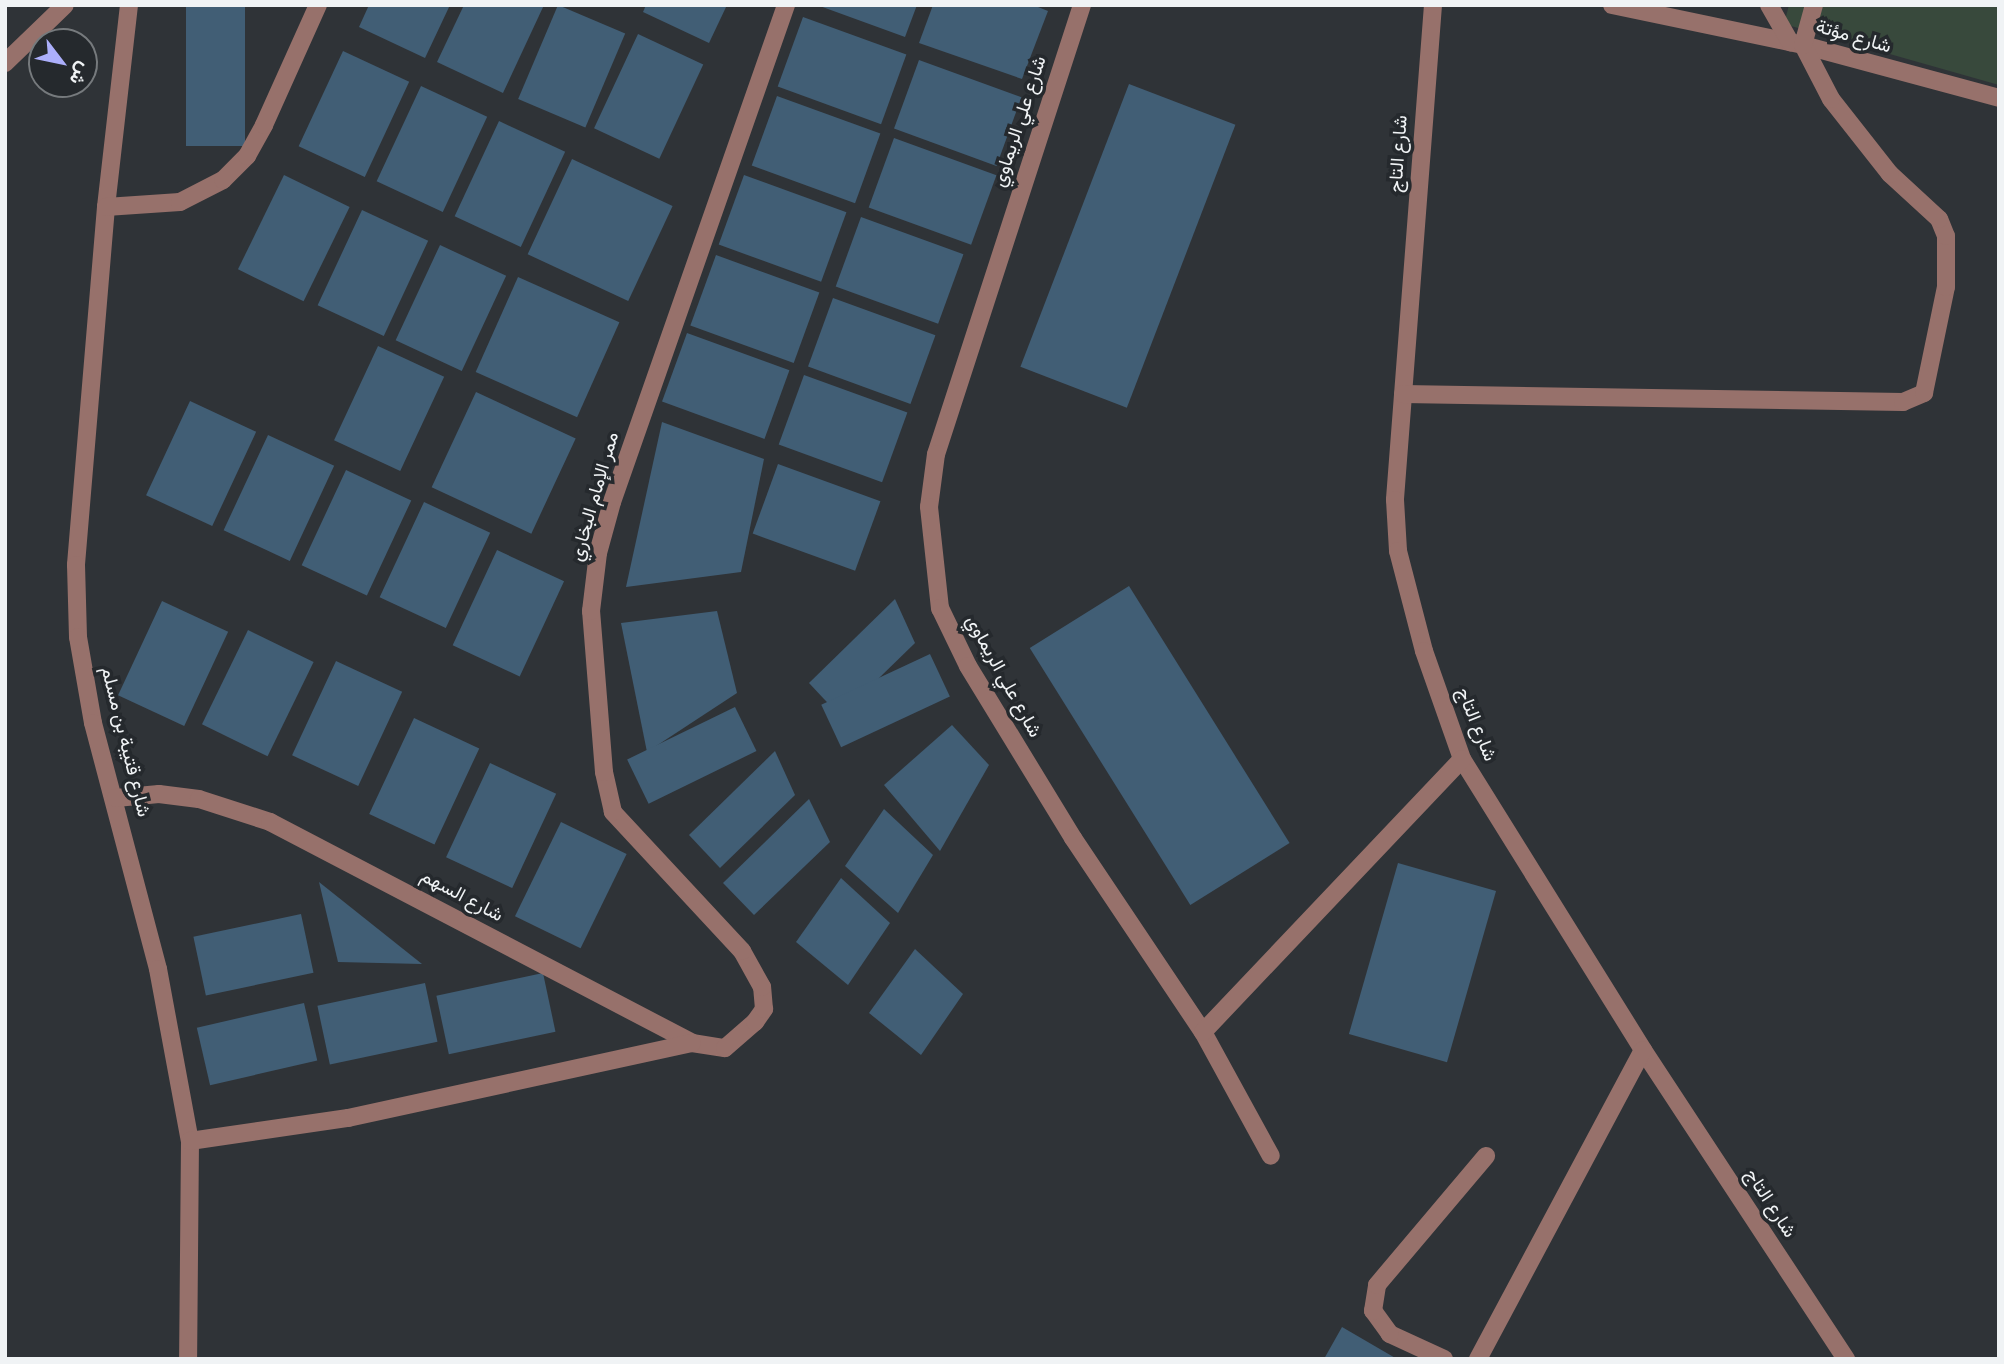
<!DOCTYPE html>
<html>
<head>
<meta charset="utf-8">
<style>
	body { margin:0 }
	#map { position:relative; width:2004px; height:1364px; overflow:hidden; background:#2f3337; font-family:Overpass,Vazirmatn,sans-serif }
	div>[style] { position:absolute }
	.green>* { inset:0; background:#38493c }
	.building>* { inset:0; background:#415e75; transform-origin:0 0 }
	.minor>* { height:18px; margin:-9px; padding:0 9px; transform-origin:9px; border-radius:9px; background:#97716b }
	span { translate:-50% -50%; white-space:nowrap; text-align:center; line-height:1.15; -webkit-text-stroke:7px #25292d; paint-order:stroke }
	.street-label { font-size:19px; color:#f0f3f5 }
	.frame { position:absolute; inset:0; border:7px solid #f0f3f5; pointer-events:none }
	.north { position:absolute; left:28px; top:28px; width:70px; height:70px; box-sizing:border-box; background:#25292d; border:2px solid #767a7d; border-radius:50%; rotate:122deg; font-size:19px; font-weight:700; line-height:28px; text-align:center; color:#f0f3f5 }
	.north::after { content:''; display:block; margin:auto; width:24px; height:32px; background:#acaffb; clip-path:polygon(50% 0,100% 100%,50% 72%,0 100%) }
</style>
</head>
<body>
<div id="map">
	<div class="green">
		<i style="clip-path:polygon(1789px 5px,1999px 5px,1999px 85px,1784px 24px)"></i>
	</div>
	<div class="building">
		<i style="left:186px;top:5px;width:59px;height:141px"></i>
		<i style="clip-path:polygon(369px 5px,450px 5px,425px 58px,359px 27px)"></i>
		<i style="clip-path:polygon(464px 5px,544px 5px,503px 93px,437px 62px)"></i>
		<i style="left:558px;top:5px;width:73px;height:102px;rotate:23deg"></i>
		<i style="clip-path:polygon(646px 5px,727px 5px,709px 43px,643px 12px)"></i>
		<i style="clip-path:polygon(817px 5px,917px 5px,905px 37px)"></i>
		<i style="clip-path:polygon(933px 5px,1033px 5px,1048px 11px,1022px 79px,919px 43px)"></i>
		<i style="left:803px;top:17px;width:110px;height:74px;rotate:20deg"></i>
		<i style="left:638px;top:34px;width:72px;height:104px;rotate:25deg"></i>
		<i style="left:343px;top:51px;width:73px;height:105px;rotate:25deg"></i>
		<i style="left:919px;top:60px;width:109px;height:73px;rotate:20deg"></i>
		<i style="left:1129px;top:84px;width:114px;height:303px;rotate:21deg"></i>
		<i style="left:421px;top:86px;width:73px;height:105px;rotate:25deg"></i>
		<i style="left:777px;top:96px;width:110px;height:74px;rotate:20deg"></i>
		<i style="left:499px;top:121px;width:73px;height:105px;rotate:25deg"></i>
		<i style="left:894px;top:138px;width:109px;height:74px;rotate:20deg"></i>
		<i style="left:572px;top:159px;width:111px;height:105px;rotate:25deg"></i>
		<i style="left:284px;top:175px;width:73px;height:105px;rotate:26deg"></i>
		<i style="left:744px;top:175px;width:109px;height:74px;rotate:20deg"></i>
		<i style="left:362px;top:210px;width:73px;height:105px;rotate:25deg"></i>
		<i style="left:861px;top:217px;width:109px;height:74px;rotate:20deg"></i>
		<i style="left:440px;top:245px;width:73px;height:105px;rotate:25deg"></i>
		<i style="left:716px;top:255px;width:110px;height:75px;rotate:20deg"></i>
		<i style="left:518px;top:277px;width:111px;height:104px;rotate:24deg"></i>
		<i style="left:833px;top:298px;width:109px;height:73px;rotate:20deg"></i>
		<i style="left:687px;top:333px;width:109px;height:73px;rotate:20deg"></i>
		<i style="left:378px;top:346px;width:73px;height:104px;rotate:25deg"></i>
		<i style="left:804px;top:375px;width:110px;height:74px;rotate:20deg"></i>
		<i style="left:476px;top:392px;width:110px;height:105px;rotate:25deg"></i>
		<i style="left:190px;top:401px;width:73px;height:104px;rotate:25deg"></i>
		<i style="clip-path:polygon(662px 422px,764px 459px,741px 572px,626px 587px)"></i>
		<i style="left:268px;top:435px;width:73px;height:105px;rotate:25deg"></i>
		<i style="left:778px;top:464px;width:109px;height:74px;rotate:20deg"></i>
		<i style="left:346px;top:470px;width:72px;height:105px;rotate:25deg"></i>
		<i style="left:424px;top:502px;width:73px;height:105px;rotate:25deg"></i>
		<i style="left:497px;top:550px;width:74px;height:105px;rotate:25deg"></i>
		<i style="left:1129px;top:586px;width:303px;height:117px;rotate:58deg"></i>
		<i style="clip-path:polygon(895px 599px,915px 643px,840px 716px,809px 683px)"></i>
		<i style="left:162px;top:601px;width:73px;height:104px;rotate:25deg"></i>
		<i style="clip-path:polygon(717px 611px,737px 693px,647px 752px,621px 623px)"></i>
		<i style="left:248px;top:630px;width:73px;height:105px;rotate:26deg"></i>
		<i style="left:930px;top:654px;width:47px;height:120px;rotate:65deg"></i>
		<i style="left:336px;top:661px;width:73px;height:104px;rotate:25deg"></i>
		<i style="left:735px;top:707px;width:49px;height:120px;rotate:64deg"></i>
		<i style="left:414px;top:718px;width:72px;height:106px;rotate:25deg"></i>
		<i style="clip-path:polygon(952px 725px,989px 765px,940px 851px,884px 785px)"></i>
		<i style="clip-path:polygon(775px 751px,795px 795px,720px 868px,689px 835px)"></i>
		<i style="left:490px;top:763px;width:73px;height:104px;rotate:25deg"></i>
		<i style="clip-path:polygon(809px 799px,830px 842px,754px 915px,723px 883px)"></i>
		<i style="clip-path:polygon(884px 809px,933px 855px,898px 913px,845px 866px)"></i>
		<i style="left:561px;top:822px;width:73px;height:105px;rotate:26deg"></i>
		<i style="left:1398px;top:863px;width:102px;height:178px;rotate:16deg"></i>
		<i style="clip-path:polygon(841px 878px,890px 923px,848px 985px,796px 942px)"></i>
		<i style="clip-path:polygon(319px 882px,422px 964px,338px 962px)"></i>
		<i style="left:301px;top:914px;width:60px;height:110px;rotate:78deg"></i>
		<i style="clip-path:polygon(915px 949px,963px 994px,921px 1055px,869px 1013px)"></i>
		<i style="left:543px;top:973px;width:60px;height:109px;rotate:78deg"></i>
		<i style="left:425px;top:983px;width:60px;height:110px;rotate:78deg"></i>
		<i style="left:304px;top:1003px;width:59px;height:110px;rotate:77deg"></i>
		<i style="clip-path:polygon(1342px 1327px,1397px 1359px,1324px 1359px)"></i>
	</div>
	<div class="minor">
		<i style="left:129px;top:5px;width:203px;rotate:96.5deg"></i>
		<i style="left:106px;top:207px;width:359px;rotate:94.8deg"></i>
		<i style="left:76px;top:565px;width:72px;rotate:88.4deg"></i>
		<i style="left:78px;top:637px;width:87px;rotate:80.1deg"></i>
		<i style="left:93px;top:723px;width:254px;rotate:75.2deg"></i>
		<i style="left:158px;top:969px;width:175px;rotate:79.5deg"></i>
		<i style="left:190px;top:1141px;width:218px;rotate:90.5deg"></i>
		<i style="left:1082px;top:5px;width:472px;rotate:108deg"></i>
		<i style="left:936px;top:454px;width:53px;rotate:97.5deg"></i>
		<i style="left:929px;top:507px;width:102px;rotate:83.8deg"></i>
		<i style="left:940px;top:608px;width:64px;rotate:64.2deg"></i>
		<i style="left:968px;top:666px;width:202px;rotate:58.6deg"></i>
		<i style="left:1073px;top:838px;width:234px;rotate:56.2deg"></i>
		<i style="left:1203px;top:1032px;width:141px;rotate:61.3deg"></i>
		<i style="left:1433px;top:5px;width:496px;rotate:94.4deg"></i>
		<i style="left:1395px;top:500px;width:51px;rotate:86.6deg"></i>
		<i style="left:1398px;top:551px;width:103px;rotate:75.4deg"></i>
		<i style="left:1424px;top:651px;width:114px;rotate:70.6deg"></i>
		<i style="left:1462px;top:759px;width:343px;rotate:58.1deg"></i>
		<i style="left:1643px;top:1050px;width:370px;rotate:56.7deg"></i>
		<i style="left:1612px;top:5px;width:195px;rotate:11.8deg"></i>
		<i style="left:1803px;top:45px;width:203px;rotate:15.1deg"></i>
		<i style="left:1769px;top:5px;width:43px;rotate:60.4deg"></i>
		<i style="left:5px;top:63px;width:83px;rotate:-44deg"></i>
		<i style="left:106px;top:207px;width:74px;rotate:-3.9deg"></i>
		<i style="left:180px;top:202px;width:48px;rotate:-27.1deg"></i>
		<i style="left:223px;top:180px;width:34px;rotate:-45deg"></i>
		<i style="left:247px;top:156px;width:35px;rotate:-61deg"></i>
		<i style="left:264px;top:125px;width:132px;rotate:-65.8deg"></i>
		<i style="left:1403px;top:394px;width:500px;rotate:0.92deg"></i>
		<i style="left:1903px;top:402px;width:23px;rotate:-23deg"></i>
		<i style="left:1924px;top:393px;width:108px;rotate:-78.3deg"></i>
		<i style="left:1946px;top:287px;width:51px;rotate:-90deg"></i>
		<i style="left:1946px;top:236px;width:18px;rotate:-112deg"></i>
		<i style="left:1939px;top:219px;width:67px;rotate:-137.4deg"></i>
		<i style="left:1890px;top:174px;width:95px;rotate:-128.2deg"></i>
		<i style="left:1831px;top:99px;width:61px;rotate:-117.4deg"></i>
		<i style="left:1803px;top:45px;width:41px;rotate:-74.6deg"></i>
		<i style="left:116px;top:798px;width:43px;rotate:-5.3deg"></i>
		<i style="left:159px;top:794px;width:40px;rotate:7.1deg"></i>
		<i style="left:199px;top:799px;width:75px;rotate:17.9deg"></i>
		<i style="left:270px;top:822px;width:476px;rotate:27.6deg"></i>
		<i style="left:692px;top:1043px;width:33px;rotate:9deg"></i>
		<i style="left:725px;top:1048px;width:40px;rotate:-41deg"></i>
		<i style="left:755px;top:1022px;width:16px;rotate:-55deg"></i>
		<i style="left:764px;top:1009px;width:22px;rotate:-95deg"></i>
		<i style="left:762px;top:987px;width:41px;rotate:-119.1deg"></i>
		<i style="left:742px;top:951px;width:190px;rotate:-132.9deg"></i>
		<i style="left:613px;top:812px;width:41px;rotate:-102.7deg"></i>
		<i style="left:604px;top:772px;width:162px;rotate:-94.6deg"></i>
		<i style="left:591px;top:611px;width:58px;rotate:-83.1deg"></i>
		<i style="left:598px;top:553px;width:53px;rotate:-74.6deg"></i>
		<i style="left:612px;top:502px;width:527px;rotate:-70.7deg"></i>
		<i style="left:1203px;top:1032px;width:376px;rotate:-46.5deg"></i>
		<i style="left:190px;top:1141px;width:160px;rotate:-8.3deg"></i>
		<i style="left:348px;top:1118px;width:352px;rotate:-12.3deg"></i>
		<i style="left:1444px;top:1359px;width:60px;rotate:-155.2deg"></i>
		<i style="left:1390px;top:1334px;width:29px;rotate:-126deg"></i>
		<i style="left:1373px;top:1311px;width:26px;rotate:-81deg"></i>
		<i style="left:1377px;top:1285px;width:169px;rotate:-49.8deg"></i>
		<i style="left:1478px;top:1359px;width:350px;rotate:-61.9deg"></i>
	</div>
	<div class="street-label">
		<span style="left:1853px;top:38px;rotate:16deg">شارع مؤتة</span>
		<span style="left:1021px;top:122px;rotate:-72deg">شارع علي الريماوي</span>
		<span style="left:1400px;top:154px;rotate:-86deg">شارع التاج</span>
		<span style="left:596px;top:497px;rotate:-74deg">ممر الإمام البخاري</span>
		<span style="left:1002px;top:677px;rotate:61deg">شارع علي الريماوي</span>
		<span style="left:1475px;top:725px;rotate:68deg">شارع التاج</span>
		<span style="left:124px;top:742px;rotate:76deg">شارع قتيبة بن مسلم</span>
		<span style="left:461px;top:897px;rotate:28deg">شارع السهم</span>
		<span style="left:1769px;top:1204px;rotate:57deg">شارع التاج</span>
	</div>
	<div class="frame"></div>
	<div class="north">ش</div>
</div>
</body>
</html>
